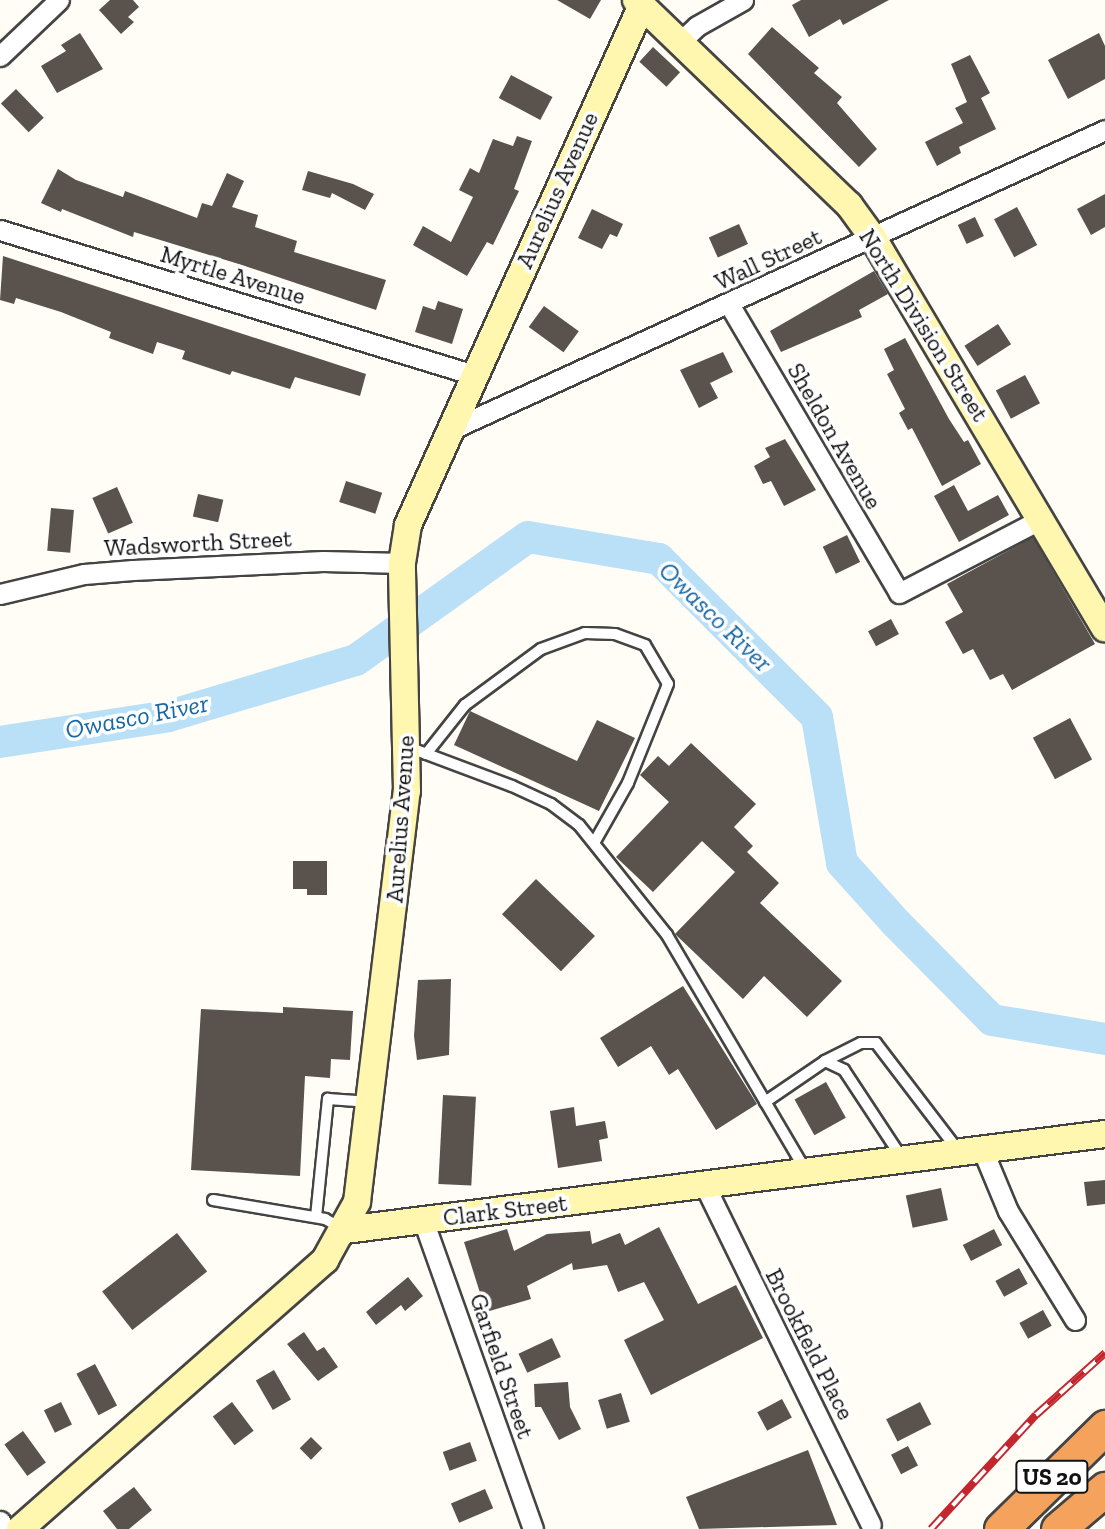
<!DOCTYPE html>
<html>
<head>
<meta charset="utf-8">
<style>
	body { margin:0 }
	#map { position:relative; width:1105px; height:1529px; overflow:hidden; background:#fffdf5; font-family:"Zilla Slab",serif }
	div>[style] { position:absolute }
	.river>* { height:32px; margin:-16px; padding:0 16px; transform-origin:16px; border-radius:16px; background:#b9e0f7 }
	.building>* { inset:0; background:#5a524d; transform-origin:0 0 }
	.roads { filter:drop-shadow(2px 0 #444) drop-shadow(-2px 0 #444) drop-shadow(0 2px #444) drop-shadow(0 -2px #444) }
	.lane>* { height:10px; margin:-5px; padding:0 5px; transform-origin:5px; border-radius:5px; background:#fff }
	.street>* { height:19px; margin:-9.5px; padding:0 9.5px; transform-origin:9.5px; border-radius:9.5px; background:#fff }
	.secondary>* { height:26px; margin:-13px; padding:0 13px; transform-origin:13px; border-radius:13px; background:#fff6b0 }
	.highway>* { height:33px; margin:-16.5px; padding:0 16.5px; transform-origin:16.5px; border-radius:16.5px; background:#f5a25d }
	.rail>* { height:8px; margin-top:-4px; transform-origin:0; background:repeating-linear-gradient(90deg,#fff 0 16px,#c4262e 0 32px); box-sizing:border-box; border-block:2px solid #c4262e }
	span { translate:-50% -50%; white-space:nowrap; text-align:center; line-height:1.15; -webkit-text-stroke:7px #fff; paint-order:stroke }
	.shield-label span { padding:2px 5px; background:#fff; border:2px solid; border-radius:5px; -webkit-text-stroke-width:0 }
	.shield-label { font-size:23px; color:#111; font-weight:700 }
	.street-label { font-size:24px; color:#111 }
	.water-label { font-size:26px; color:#1768a6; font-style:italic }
</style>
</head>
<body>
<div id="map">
	<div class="river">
		<i style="left:0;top:742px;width:171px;rotate:-8.7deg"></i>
		<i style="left:169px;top:716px;width:195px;rotate:-16.7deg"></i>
		<i style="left:356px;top:660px;width:211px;rotate:-35.6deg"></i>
		<i style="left:528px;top:537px;width:133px;rotate:9.5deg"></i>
		<i style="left:659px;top:559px;width:223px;rotate:45deg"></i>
		<i style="left:817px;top:717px;width:148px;rotate:80.3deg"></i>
		<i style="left:842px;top:863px;width:81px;rotate:48deg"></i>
		<i style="left:896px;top:923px;width:136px;rotate:45.3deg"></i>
		<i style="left:992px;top:1020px;width:115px;rotate:9.5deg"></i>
	</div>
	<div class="building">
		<i style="clip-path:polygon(110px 0,133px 0,139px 7px,128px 17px,134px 22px,121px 34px,99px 10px)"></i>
		<i style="clip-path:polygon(557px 0,601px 0,590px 19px)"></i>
		<i style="clip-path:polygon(801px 0,889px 0,843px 25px,840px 19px,809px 37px,792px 5px)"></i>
		<i style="clip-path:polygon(772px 27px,819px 68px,814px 73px,842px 97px,837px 103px,877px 149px,859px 167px,748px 54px)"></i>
		<i style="clip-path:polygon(80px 33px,103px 69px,57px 93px,41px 66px,66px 51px,61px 45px)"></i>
		<i style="clip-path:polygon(1099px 33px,1105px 46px,1105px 79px,1068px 99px,1048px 60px)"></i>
		<i style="left:653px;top:47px;width:37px;height:20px;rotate:43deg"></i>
		<i style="clip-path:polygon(970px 55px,990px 93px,981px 98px,996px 129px,959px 147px,961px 153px,937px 166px,925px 142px,963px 123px,955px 108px,967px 102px,951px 64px)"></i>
		<i style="left:511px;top:75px;width:47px;height:26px;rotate:28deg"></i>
		<i style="left:16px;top:89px;width:40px;height:21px;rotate:46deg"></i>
		<i style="clip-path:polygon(517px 136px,532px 141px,514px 189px,519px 191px,493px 245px,487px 242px,467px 276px,413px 245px,423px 226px,451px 242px,473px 197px,459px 190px,470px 168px,479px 173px,493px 139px,513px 146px)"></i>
		<i style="clip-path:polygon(58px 169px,76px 180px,123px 197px,125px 191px,197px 218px,202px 203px,212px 206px,227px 173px,244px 181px,232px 207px,258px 215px,255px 227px,297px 241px,294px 252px,386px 280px,376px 310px,242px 265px,134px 232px,133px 237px,62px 209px,61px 212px,41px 203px)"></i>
		<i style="clip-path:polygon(308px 171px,353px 184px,374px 194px,365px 210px,332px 193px,330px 198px,302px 190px)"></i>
		<i style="clip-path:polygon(1105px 194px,1105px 227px,1091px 235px,1077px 209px)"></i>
		<i style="left:1017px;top:207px;width:43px;height:26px;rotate:62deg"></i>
		<i style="clip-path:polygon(592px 209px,623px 224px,617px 237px,610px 234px,602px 249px,578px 238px)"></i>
		<i style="left:975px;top:217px;width:21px;height:19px;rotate:65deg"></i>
		<i style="left:739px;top:224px;width:22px;height:33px;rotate:66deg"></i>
		<i style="clip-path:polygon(3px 256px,366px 374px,360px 396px,295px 377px,290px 389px,232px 371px,230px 375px,182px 359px,185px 351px,157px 342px,153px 354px,109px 338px,111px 332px,61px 312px,16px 298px,14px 304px,0 300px)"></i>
		<i style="clip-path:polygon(874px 271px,888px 294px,859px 310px,862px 317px,781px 352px,770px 331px)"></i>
		<i style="clip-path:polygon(438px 301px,463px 309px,452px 344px,415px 332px,423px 306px,435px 310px)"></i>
		<i style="left:544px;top:306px;width:43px;height:26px;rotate:36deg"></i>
		<i style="left:998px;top:324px;width:24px;height:40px;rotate:57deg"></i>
		<i style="clip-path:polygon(905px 338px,949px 419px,964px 442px,968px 440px,981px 464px,942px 486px,912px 428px,908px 430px,899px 413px,905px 409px,887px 374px,894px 370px,884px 349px)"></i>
		<i style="clip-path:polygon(723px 352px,733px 372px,710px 383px,718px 398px,699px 408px,680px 370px)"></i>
		<i style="left:1025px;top:375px;width:32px;height:33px;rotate:62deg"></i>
		<i style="clip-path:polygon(785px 439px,816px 490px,784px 506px,771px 481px,763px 484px,754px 466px,770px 457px,765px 448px)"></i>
		<i style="left:346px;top:481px;width:38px;height:22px;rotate:18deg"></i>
		<i style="clip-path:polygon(954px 485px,968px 511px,998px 495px,1009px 515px,959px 542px,934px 496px)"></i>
		<i style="left:117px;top:487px;width:39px;height:27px;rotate:66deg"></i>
		<i style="left:198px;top:494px;width:26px;height:23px;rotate:13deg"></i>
		<i style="left:51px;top:508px;width:23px;height:43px;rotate:5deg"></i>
		<i style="left:847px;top:535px;width:30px;height:27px;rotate:64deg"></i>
		<i style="clip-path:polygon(1033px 537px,1095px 644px,1012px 690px,1003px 674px,990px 680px,973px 649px,963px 654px,945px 622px,963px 612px,947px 584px)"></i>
		<i style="left:891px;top:619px;width:17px;height:26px;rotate:62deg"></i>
		<i style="clip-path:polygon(470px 711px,577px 761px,597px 720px,635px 738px,599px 811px,454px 745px)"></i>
		<i style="left:1070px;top:718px;width:47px;height:42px;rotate:62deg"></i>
		<i style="clip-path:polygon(691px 743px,756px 804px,734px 827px,753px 846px,747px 852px,779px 883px,760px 903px,842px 981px,807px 1017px,764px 976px,743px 999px,675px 934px,735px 872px,702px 841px,653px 892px,616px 857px,669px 802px,640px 775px,658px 756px,669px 766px)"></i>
		<i style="clip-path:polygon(293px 861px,327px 861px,327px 895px,307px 895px,307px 889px,293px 889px)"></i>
		<i style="left:536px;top:879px;width:82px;height:49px;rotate:44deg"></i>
		<i style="clip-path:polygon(451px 979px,449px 1055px,417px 1060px,414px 1036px,418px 980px)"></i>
		<i style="clip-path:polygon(683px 986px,757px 1104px,716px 1130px,678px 1069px,669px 1075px,651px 1046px,618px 1067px,600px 1038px)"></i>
		<i style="clip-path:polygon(283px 1007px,353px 1011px,350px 1060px,331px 1059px,330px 1078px,305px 1076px,300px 1176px,191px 1170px,201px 1009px,283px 1013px)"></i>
		<i style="left:826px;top:1082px;width:41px;height:36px;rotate:61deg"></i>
		<i style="left:443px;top:1095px;width:33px;height:89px;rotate:3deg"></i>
		<i style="clip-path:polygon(574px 1107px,576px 1126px,605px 1121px,608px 1138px,599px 1140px,602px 1161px,558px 1168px,550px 1111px)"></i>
		<i style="clip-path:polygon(1105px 1180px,1105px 1204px,1087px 1206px,1084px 1182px)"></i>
		<i style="left:941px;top:1188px;width:33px;height:36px;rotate:78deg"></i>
		<i style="clip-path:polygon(659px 1227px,698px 1304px,736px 1285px,763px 1338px,651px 1395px,624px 1340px,664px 1320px,644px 1282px,618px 1292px,607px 1265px,573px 1270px,572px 1263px,527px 1286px,531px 1299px,486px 1312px,464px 1242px,507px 1229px,514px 1251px,547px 1234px,590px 1231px,592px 1244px,620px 1233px,625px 1245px)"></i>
		<i style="left:994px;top:1229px;width:18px;height:35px;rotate:63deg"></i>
		<i style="left:177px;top:1233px;width:49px;height:95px;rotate:52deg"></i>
		<i style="left:1019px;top:1268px;width:18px;height:27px;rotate:61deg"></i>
		<i style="clip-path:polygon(408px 1277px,423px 1296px,405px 1311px,401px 1305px,376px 1325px,366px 1312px)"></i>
		<i style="left:1043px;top:1310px;width:18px;height:27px;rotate:61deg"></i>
		<i style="clip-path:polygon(304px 1332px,317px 1351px,324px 1347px,338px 1367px,318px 1381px,287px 1344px)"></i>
		<i style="left:552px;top:1338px;width:21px;height:37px;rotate:65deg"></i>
		<i style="left:95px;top:1364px;width:47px;height:21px;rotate:62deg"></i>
		<i style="left:274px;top:1370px;width:34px;height:21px;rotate:60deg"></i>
		<i style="clip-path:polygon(568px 1382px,570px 1407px,581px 1429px,559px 1440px,541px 1407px,535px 1407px,534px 1384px)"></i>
		<i style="left:621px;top:1393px;width:30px;height:24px;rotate:73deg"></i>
		<i style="left:782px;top:1399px;width:21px;height:28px;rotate:62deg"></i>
		<i style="left:61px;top:1402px;width:25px;height:19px;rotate:64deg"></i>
		<i style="left:232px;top:1402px;width:36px;height:24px;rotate:53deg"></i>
		<i style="left:920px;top:1402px;width:25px;height:38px;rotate:63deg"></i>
		<i style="left:23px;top:1431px;width:39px;height:23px;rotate:54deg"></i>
		<i style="left:311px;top:1437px;width:16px;height:16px;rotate:45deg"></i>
		<i style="left:470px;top:1442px;width:20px;height:29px;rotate:70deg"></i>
		<i style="left:908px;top:1446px;width:22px;height:19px;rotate:63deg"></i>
		<i style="clip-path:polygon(808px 1450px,837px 1525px,699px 1529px,686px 1497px)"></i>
		<i style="clip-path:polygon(134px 1487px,152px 1510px,129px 1529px,117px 1529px,103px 1511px)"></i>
		<i style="left:485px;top:1489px;width:21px;height:37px;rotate:67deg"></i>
	</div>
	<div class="roads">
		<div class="lane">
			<i style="left:408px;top:747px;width:111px;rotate:20.6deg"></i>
			<i style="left:512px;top:786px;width:43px;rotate:24.8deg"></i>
			<i style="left:551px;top:804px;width:35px;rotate:37deg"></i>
			<i style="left:579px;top:825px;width:141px;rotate:51.3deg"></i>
			<i style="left:667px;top:935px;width:272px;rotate:59.5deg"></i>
			<i style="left:426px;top:754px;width:63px;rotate:-51.5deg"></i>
			<i style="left:465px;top:705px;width:94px;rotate:-36.4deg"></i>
			<i style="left:541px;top:649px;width:47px;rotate:-20deg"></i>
			<i style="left:585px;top:633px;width:30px;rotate:2deg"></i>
			<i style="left:615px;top:634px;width:32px;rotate:20deg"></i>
			<i style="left:645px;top:645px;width:45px;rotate:59.5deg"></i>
			<i style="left:668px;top:684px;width:107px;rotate:112deg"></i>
			<i style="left:628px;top:783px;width:69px;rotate:119.5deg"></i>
			<i style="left:825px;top:1061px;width:40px;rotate:-26.6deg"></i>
			<i style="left:861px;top:1043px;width:15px"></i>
			<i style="left:876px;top:1043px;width:133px;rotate:52.6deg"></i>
			<i style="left:765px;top:1102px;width:73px;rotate:-34.3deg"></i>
			<i style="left:825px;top:1061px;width:21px;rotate:25deg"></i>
			<i style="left:844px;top:1070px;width:105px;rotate:56.6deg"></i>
			<i style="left:213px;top:1200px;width:114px;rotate:9.6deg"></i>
			<i style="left:325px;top:1219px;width:18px;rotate:29deg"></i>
			<i style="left:316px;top:1217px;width:119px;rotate:-84.2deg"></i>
			<i style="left:328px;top:1099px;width:39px;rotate:4deg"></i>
		</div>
		<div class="street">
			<i style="left:680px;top:42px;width:23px;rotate:-43deg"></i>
			<i style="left:697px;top:26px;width:53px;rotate:-29.5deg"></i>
			<i style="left:0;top:56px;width:81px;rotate:-43.5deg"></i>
			<i style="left:0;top:230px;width:495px;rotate:17deg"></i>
			<i style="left:729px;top:304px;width:335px;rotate:59.5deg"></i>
			<i style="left:899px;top:593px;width:160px;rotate:-27.5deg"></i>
			<i style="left:450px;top:430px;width:720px;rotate:-24.61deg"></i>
			<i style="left:0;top:594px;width:86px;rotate:-13.4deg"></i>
			<i style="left:84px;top:574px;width:49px;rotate:-4.7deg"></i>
			<i style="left:133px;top:570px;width:190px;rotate:-2.7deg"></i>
			<i style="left:323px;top:561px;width:79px;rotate:1.5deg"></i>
			<i style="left:983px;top:1151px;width:65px;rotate:67.4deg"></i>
			<i style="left:1008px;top:1211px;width:128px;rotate:58.4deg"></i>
			<i style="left:705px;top:1186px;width:377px;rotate:63.9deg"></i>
			<i style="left:423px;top:1220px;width:328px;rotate:70.4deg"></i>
			<i style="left:0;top:1521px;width:9px;rotate:63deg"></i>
		</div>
		<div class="secondary">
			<i style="left:636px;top:0;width:296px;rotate:43.9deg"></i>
			<i style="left:849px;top:205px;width:41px;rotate:54deg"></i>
			<i style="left:873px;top:238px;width:454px;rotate:59.3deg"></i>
			<i style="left:345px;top:1230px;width:766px;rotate:-7.2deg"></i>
			<i style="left:20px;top:1529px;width:407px;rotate:-41.4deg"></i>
			<i style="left:325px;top:1260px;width:66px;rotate:-61.1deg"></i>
			<i style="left:357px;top:1202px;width:414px;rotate:-83.1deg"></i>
			<i style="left:407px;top:791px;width:228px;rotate:-91.3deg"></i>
			<i style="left:402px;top:563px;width:38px;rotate:-81deg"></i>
			<i style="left:408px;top:525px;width:570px;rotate:-65.77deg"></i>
		</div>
		<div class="highway">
			<i style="left:1001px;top:1529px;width:146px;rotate:-44.4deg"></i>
			<i style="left:1058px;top:1529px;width:62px;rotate:-40.4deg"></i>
		</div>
	</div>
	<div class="rail">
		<i style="left:931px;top:1529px;width:155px;rotate:-47.4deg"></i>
		<i style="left:1036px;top:1415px;width:93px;rotate:-41.9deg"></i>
	</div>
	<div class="shield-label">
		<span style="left:1052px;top:1477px">US 20</span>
	</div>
	<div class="street-label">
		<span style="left:557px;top:190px;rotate:-66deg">Aurelius Avenue</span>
		<span style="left:768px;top:259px;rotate:-25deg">Wall Street</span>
		<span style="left:233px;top:275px;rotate:17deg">Myrtle Avenue</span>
		<span style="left:924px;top:325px;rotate:58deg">North Division Street</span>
		<span style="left:835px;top:436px;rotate:60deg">Sheldon Avenue</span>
		<span style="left:198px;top:543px;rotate:-3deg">Wadsworth Street</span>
		<span style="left:400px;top:819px;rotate:-86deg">Aurelius Avenue</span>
		<span style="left:505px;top:1210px;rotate:-7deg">Clark Street</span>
		<span style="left:810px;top:1344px;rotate:63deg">Brookfield Place</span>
		<span style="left:502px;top:1366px;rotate:71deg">Garfield Street</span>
	</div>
	<div class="water-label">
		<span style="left:715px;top:617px;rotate:44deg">Owasco River</span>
		<span style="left:137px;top:717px;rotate:-11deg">Owasco River</span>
	</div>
</div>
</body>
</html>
